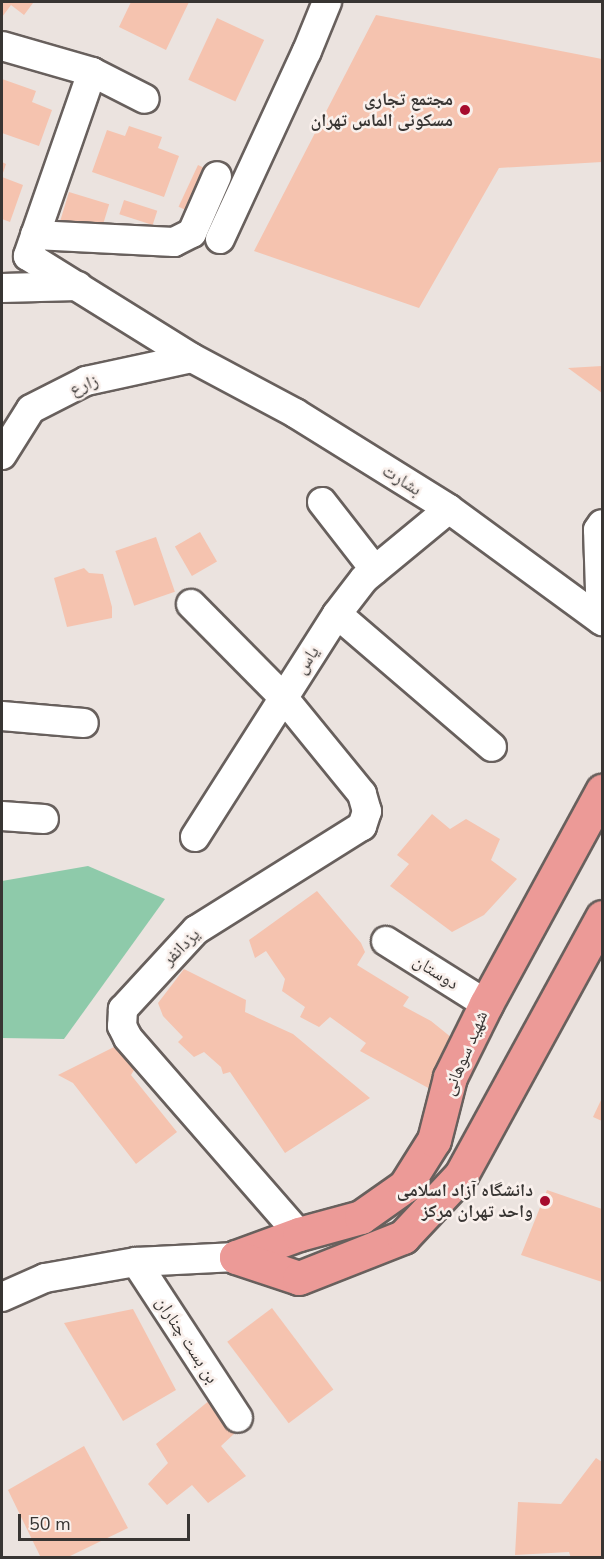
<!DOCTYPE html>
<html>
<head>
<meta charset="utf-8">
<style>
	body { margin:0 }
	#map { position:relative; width:604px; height:1559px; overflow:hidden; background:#ebe3df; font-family:"Nunito Sans","Noto Naskh Arabic",sans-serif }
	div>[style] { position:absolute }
	.green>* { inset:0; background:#8ecaaa }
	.building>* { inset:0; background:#f5c3af; transform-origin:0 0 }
	.roads { filter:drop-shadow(2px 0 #68605d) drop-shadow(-2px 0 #68605d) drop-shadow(0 2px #68605d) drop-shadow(0 -2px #68605d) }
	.minor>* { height:28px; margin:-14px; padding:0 14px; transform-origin:14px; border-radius:14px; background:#fff }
	.major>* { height:33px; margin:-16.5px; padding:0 16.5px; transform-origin:16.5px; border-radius:16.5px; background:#ec9a97 }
	.dots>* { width:16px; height:16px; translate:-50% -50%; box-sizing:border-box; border:3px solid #f9f0ec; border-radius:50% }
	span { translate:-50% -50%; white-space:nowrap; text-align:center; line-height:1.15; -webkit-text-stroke:5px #f9f0ec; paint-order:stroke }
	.poi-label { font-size:18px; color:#383533; font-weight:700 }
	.right { translate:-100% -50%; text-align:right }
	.street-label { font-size:18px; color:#383533 }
	.frame { position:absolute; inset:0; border:3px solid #383533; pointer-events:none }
	.scale { position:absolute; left:18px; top:1514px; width:172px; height:27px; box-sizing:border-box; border:3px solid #383533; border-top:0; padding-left:8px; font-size:18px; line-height:21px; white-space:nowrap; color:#383533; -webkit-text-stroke:4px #f9f0ec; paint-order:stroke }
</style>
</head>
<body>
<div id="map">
	<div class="green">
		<i style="clip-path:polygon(88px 866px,165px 899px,64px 1039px,2px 1038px,2px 881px)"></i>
	</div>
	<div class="building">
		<i style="clip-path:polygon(2px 2px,31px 2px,33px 3px,24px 15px,11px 5px,2px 17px)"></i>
		<i style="clip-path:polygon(131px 2px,189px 2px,166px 50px,119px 27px)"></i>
		<i style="clip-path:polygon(376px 15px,602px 59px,602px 162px,499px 168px,419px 308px,254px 251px)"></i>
		<i style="left:217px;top:18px;width:52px;height:68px;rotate:25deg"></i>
		<i style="clip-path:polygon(2px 79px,36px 91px,32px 102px,52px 110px,39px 146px,2px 133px)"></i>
		<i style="clip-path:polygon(129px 126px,162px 137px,158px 148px,179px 156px,164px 197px,92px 172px,107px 130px,125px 136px)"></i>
		<i style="clip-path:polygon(2px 162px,6px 164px,2px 176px)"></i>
		<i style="left:198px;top:165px;width:14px;height:46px;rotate:25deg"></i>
		<i style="clip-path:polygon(2px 177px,23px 185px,10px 222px,2px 219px)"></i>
		<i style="left:69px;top:192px;width:42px;height:31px;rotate:17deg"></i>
		<i style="left:124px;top:200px;width:35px;height:15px;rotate:18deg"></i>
		<i style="clip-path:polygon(602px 366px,602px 393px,568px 368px)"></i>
		<i style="left:200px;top:532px;width:34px;height:29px;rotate:60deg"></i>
		<i style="left:156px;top:537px;width:58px;height:43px;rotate:71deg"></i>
		<i style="clip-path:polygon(84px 568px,89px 573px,103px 574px,112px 607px,112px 618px,67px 627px,54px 578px)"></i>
		<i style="clip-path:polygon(432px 814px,450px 829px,466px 819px,500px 839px,491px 860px,517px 879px,484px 915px,452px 932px,390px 886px,409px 864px,397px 855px)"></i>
		<i style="clip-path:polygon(317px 891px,361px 943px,365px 952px,357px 965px,409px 997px,403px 1006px,431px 1021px,457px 1042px,432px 1090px,360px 1051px,366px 1043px,330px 1017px,319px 1027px,300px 1017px,305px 1007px,282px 991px,285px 979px,266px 951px,255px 958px,249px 940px)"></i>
		<i style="clip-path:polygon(184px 969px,246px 1000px,245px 1012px,293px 1034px,370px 1098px,285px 1153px,230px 1072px,223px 1074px,221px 1067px,204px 1052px,194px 1057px,178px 1042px,183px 1037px,163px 1016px,158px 1003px)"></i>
		<i style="clip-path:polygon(120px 1044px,137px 1065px,131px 1075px,177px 1132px,136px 1164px,73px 1083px,58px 1075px)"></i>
		<i style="clip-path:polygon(602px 1098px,602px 1121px,593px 1117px)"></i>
		<i style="clip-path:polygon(547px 1190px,602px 1209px,602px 1282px,521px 1255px)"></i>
		<i style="left:272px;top:1308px;width:102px;height:56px;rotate:53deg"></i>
		<i style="clip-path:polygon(133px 1309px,176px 1390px,123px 1421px,64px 1323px)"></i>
		<i style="clip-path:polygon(210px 1400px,236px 1432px,221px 1446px,246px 1476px,208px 1503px,192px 1485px,167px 1505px,148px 1484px,168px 1463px,156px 1444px)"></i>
		<i style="clip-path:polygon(84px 1446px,128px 1528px,66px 1558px,41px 1558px,8px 1490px)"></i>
		<i style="clip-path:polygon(596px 1458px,602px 1462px,602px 1558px,571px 1558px,569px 1552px,515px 1555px,518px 1502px,561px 1504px)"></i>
	</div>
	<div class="roads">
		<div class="minor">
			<i style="left:2px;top:46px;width:94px;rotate:16.1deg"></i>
			<i style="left:92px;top:72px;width:59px;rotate:27deg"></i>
			<i style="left:92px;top:72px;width:195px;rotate:109.2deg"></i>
			<i style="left:28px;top:256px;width:193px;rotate:31.9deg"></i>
			<i style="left:192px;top:358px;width:117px;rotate:28.1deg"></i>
			<i style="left:295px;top:413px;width:181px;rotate:31.9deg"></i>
			<i style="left:449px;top:509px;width:190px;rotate:36.2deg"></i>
			<i style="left:35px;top:235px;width:139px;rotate:2.9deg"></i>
			<i style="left:174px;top:242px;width:20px;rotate:-27deg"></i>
			<i style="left:192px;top:233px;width:62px;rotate:-66.3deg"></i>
			<i style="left:220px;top:239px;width:207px;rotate:-65.2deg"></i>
			<i style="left:307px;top:51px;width:53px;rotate:-67.8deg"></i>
			<i style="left:2px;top:288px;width:76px;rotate:-1.5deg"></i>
			<i style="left:2px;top:455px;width:54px;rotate:-57.8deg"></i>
			<i style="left:31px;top:409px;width:62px;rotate:-27deg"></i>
			<i style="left:86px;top:381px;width:108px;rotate:-12.2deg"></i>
			<i style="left:322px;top:502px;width:86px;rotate:52.1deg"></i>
			<i style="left:191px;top:604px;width:131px;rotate:45.3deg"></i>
			<i style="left:283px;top:697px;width:125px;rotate:50.8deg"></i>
			<i style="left:362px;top:794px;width:18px;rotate:74deg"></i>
			<i style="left:367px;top:811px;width:16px;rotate:108deg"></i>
			<i style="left:362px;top:826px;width:196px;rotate:147.9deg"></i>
			<i style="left:196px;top:930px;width:108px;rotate:132.7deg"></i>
			<i style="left:123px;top:1009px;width:17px;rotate:93deg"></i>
			<i style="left:122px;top:1026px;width:13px;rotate:63deg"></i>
			<i style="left:128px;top:1038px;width:260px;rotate:48.9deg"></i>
			<i style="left:337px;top:614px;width:204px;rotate:40.6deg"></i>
			<i style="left:601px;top:620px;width:90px;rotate:-91.9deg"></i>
			<i style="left:598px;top:530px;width:7px;rotate:-56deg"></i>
			<i style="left:2px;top:716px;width:82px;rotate:4.9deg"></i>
			<i style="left:2px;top:816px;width:42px;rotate:4.1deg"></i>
			<i style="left:195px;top:837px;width:264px;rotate:-57.5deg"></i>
			<i style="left:337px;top:614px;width:44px;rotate:-52.4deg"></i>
			<i style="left:364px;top:579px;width:110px;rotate:-39.5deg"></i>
			<i style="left:386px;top:941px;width:118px;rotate:32.2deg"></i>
			<i style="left:136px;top:1262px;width:186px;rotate:56.8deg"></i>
			<i style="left:2px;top:1297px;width:47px;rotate:-23.8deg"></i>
			<i style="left:45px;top:1278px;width:92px;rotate:-10deg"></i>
			<i style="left:136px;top:1262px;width:100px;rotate:-2.9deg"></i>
		</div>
		<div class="major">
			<i style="left:236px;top:1257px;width:67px;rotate:-20.1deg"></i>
			<i style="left:299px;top:1234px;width:64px;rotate:-15.3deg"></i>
			<i style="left:361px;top:1217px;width:54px;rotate:-35.2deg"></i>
			<i style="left:405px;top:1186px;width:54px;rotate:-57.8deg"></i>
			<i style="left:434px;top:1140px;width:65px;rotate:-75.7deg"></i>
			<i style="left:450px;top:1077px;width:81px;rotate:-63.7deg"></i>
			<i style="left:486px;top:1004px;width:243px;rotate:-61.4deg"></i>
			<i style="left:236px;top:1257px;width:66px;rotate:18.4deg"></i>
			<i style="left:299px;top:1278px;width:112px;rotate:-21.5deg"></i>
			<i style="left:403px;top:1237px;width:85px;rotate:-46.9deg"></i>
			<i style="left:461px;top:1175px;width:294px;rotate:-61.3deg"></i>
		</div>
	</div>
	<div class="dots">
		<i style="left:465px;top:110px;background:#a60b2d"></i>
		<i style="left:545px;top:1201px;background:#a60b2d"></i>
	</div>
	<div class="poi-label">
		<span class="right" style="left:453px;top:110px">مجتمع تجاری<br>مسکونی الماس تهران</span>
		<span class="right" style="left:533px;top:1201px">دانشگاه آزاد اسلامی<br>واحد تهران مرکز</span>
	</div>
	<div class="street-label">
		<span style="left:84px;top:385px;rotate:-21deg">زارع</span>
		<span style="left:402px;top:480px;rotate:32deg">بشارت</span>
		<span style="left:307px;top:660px;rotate:-57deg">یاس</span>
		<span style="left:181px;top:947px;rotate:-45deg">یزدانفر</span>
		<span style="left:436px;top:972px;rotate:32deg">دوستان</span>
		<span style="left:465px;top:1053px;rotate:-67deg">شهید سوهانی</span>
		<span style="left:187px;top:1340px;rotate:57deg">بن بست چناران</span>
	</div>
	<div class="frame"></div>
	<div class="scale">50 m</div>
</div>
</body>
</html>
